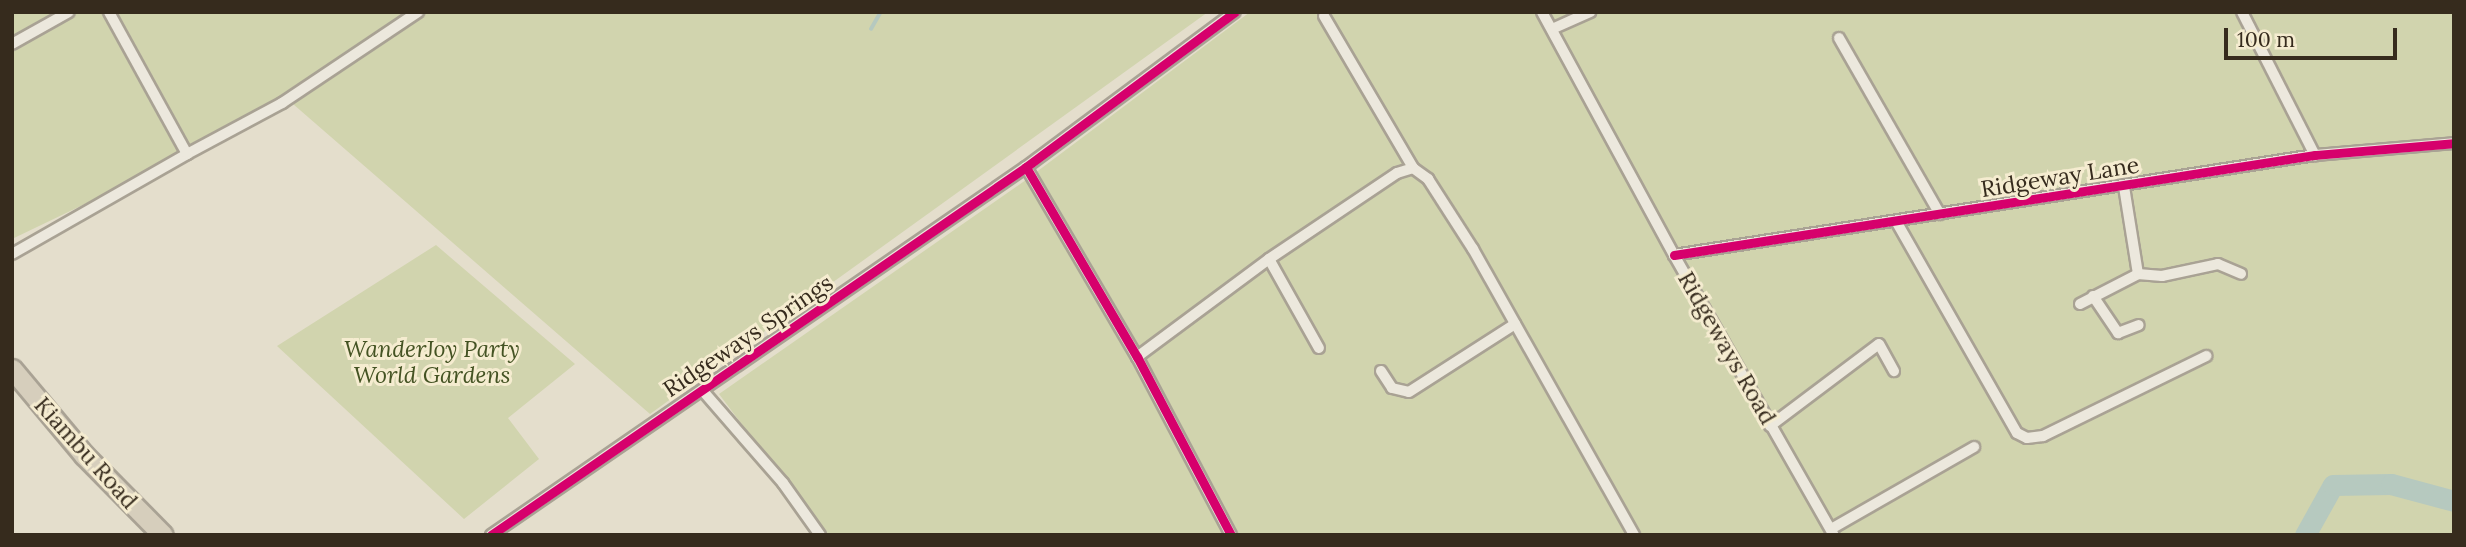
<!DOCTYPE html>
<html>
<head>
<meta charset="utf-8">
<style>
	body { margin:0 }
	#map { position:relative; width:2466px; height:547px; overflow:hidden; background:#e4decc; font-family:Lora,serif }
	div>[style] { position:absolute }
	.green>* { inset:0; background:#d1d4ae }
	.stream>* { height:3.5px; margin:-1.75px; padding:0 1.75px; transform-origin:1.75px; border-radius:1.75px; background:#b6c9bf }
	.river>* { height:21px; margin:-10.5px; padding:0 10.5px; transform-origin:10.5px; border-radius:10.5px; background:#b6c9bf }
	.roads { filter:drop-shadow(2px 0 #a9a294) drop-shadow(-2px 0 #a9a294) drop-shadow(0 2px #a9a294) drop-shadow(0 -2px #a9a294) }
	.street>* { height:10px; margin:-5px; padding:0 5px; transform-origin:5px; border-radius:5px; background:#ece8dd }
	.highway>* { height:19px; margin:-9.5px; padding:0 9.5px; transform-origin:9.5px; border-radius:9.5px; background:#d6cebc }
	.cycleway>* { height:9px; margin:-4.5px; padding:0 4.5px; transform-origin:4.5px; border-radius:4.5px; background:#d6006c }
	span { translate:-50% -50%; white-space:nowrap; text-align:center; line-height:1.15; -webkit-text-stroke:6px #f5ecd0; paint-order:stroke }
	.street-label { font-size:23px; color:#362b1d }
	.park-label { font-size:23px; color:#445323; font-style:italic }
	.frame { position:absolute; inset:0; border:14px solid #362b1d; pointer-events:none }
	.scale { position:absolute; left:2224px; top:28px; width:173px; height:32px; box-sizing:border-box; border:4px solid #362b1d; border-top:0; padding-left:9px; font-size:21px; line-height:24px; white-space:nowrap; color:#362b1d; -webkit-text-stroke:5px #f5ecd0; paint-order:stroke }
</style>
</head>
<body>
<div id="map">
	<div class="green">
		<i style="clip-path:polygon(12px 12px,1208px 12px,650px 414px,293px 104px,12px 239px)"></i>
		<i style="clip-path:polygon(1250px 12px,2454px 12px,2454px 535px,825px 535px,719px 394px,1023px 182px)"></i>
		<i style="clip-path:polygon(436px 245px,575px 364px,508px 418px,539px 459px,464px 519px,277px 346px)"></i>
	</div>
	<div class="stream">
		<i style="left:871px;top:29px;width:20px;rotate:-60deg"></i>
	</div>
	<div class="river">
		<i style="left:2305px;top:535px;width:57px;rotate:-60.8deg"></i>
		<i style="left:2333px;top:485px;width:58px;rotate:-1deg"></i>
		<i style="left:2391px;top:484px;width:65px;rotate:15.1deg"></i>
	</div>
	<div class="roads">
		<div class="street">
			<i style="left:1542px;top:12px;width:277px;rotate:61.5deg"></i>
			<i style="left:1674px;top:255px;width:322px;rotate:60.3deg"></i>
			<i style="left:2242px;top:12px;width:161px;rotate:63deg"></i>
			<i style="left:1324px;top:16px;width:176px;rotate:59.6deg"></i>
			<i style="left:1413px;top:168px;width:19px;rotate:36deg"></i>
			<i style="left:1428px;top:179px;width:83px;rotate:57.3deg"></i>
			<i style="left:1473px;top:249px;width:328px;rotate:60.6deg"></i>
			<i style="left:1552px;top:29px;width:42px;rotate:-24.1deg"></i>
			<i style="left:1839px;top:38px;width:203px;rotate:60.2deg"></i>
			<i style="left:12px;top:44px;width:65px;rotate:-29.3deg"></i>
			<i style="left:187px;top:154px;width:108px;rotate:-28.2deg"></i>
			<i style="left:282px;top:103px;width:164px;rotate:-33.8deg"></i>
			<i style="left:1896px;top:221px;width:244px;rotate:60.3deg"></i>
			<i style="left:2017px;top:433px;width:11px;rotate:27deg"></i>
			<i style="left:2027px;top:438px;width:16px;rotate:-7deg"></i>
			<i style="left:2043px;top:436px;width:182px;rotate:-26.1deg"></i>
			<i style="left:12px;top:254px;width:202px;rotate:-29.7deg"></i>
			<i style="left:187px;top:154px;width:162px;rotate:-118.8deg"></i>
			<i style="left:1674px;top:255px;width:649px;rotate:-8.87deg"></i>
			<i style="left:2315px;top:155px;width:140px;rotate:-4.9deg"></i>
			<i style="left:1269px;top:259px;width:102px;rotate:60.7deg"></i>
			<i style="left:2138px;top:274px;width:24px;rotate:5deg"></i>
			<i style="left:2162px;top:276px;width:57px;rotate:-12.1deg"></i>
			<i style="left:2218px;top:264px;width:25px;rotate:23deg"></i>
			<i style="left:2093px;top:296px;width:45px;rotate:56deg"></i>
			<i style="left:2118px;top:333px;width:22px;rotate:-21deg"></i>
			<i style="left:2080px;top:304px;width:65px;rotate:-27.3deg"></i>
			<i style="left:2138px;top:274px;width:88px;rotate:-99.1deg"></i>
			<i style="left:1137px;top:357px;width:164px;rotate:-36.6deg"></i>
			<i style="left:1269px;top:259px;width:154px;rotate:-33.9deg"></i>
			<i style="left:1397px;top:173px;width:17px;rotate:-17deg"></i>
			<i style="left:1381px;top:371px;width:20px;rotate:57deg"></i>
			<i style="left:1392px;top:388px;width:17px;rotate:13deg"></i>
			<i style="left:1409px;top:392px;width:126px;rotate:-32.7deg"></i>
			<i style="left:703px;top:391px;width:122px;rotate:49deg"></i>
			<i style="left:783px;top:483px;width:64px;rotate:54.6deg"></i>
			<i style="left:1770px;top:426px;width:136px;rotate:-37deg"></i>
			<i style="left:1879px;top:344px;width:31px;rotate:61deg"></i>
			<i style="left:1831px;top:529px;width:165px;rotate:-29.8deg"></i>
			<i style="left:491px;top:535px;width:649px;rotate:-34.52deg"></i>
			<i style="left:1231px;top:535px;width:201px;rotate:-117.8deg"></i>
			<i style="left:1137px;top:357px;width:220px;rotate:-120.3deg"></i>
			<i style="left:1026px;top:167px;width:260px;rotate:-36.6deg"></i>
		</div>
		<div class="highway">
			<i style="left:12px;top:369px;width:112px;rotate:50.1deg"></i>
			<i style="left:84px;top:455px;width:112px;rotate:45.4deg"></i>
		</div>
	</div>
	<div class="cycleway">
		<i style="left:1674px;top:255px;width:649px;rotate:-8.87deg"></i>
		<i style="left:2315px;top:155px;width:140px;rotate:-4.9deg"></i>
		<i style="left:491px;top:535px;width:649px;rotate:-34.52deg"></i>
		<i style="left:1231px;top:535px;width:201px;rotate:-117.8deg"></i>
		<i style="left:1137px;top:357px;width:220px;rotate:-120.3deg"></i>
		<i style="left:1026px;top:167px;width:260px;rotate:-36.6deg"></i>
	</div>
	<div class="street-label">
		<span style="left:2060px;top:177px;rotate:-9deg">Ridgeway Lane</span>
		<span style="left:748px;top:336px;rotate:-34deg">Ridgeways Springs</span>
		<span style="left:1727px;top:348px;rotate:60deg">Ridgeways Road</span>
		<span style="left:86px;top:453px;rotate:48deg">Kiambu Road</span>
	</div>
	<div class="park-label">
		<span style="left:432px;top:362px">WanderJoy Party<br>World Gardens</span>
	</div>
	<div class="frame"></div>
	<div class="scale">100 m</div>
</div>
</body>
</html>
